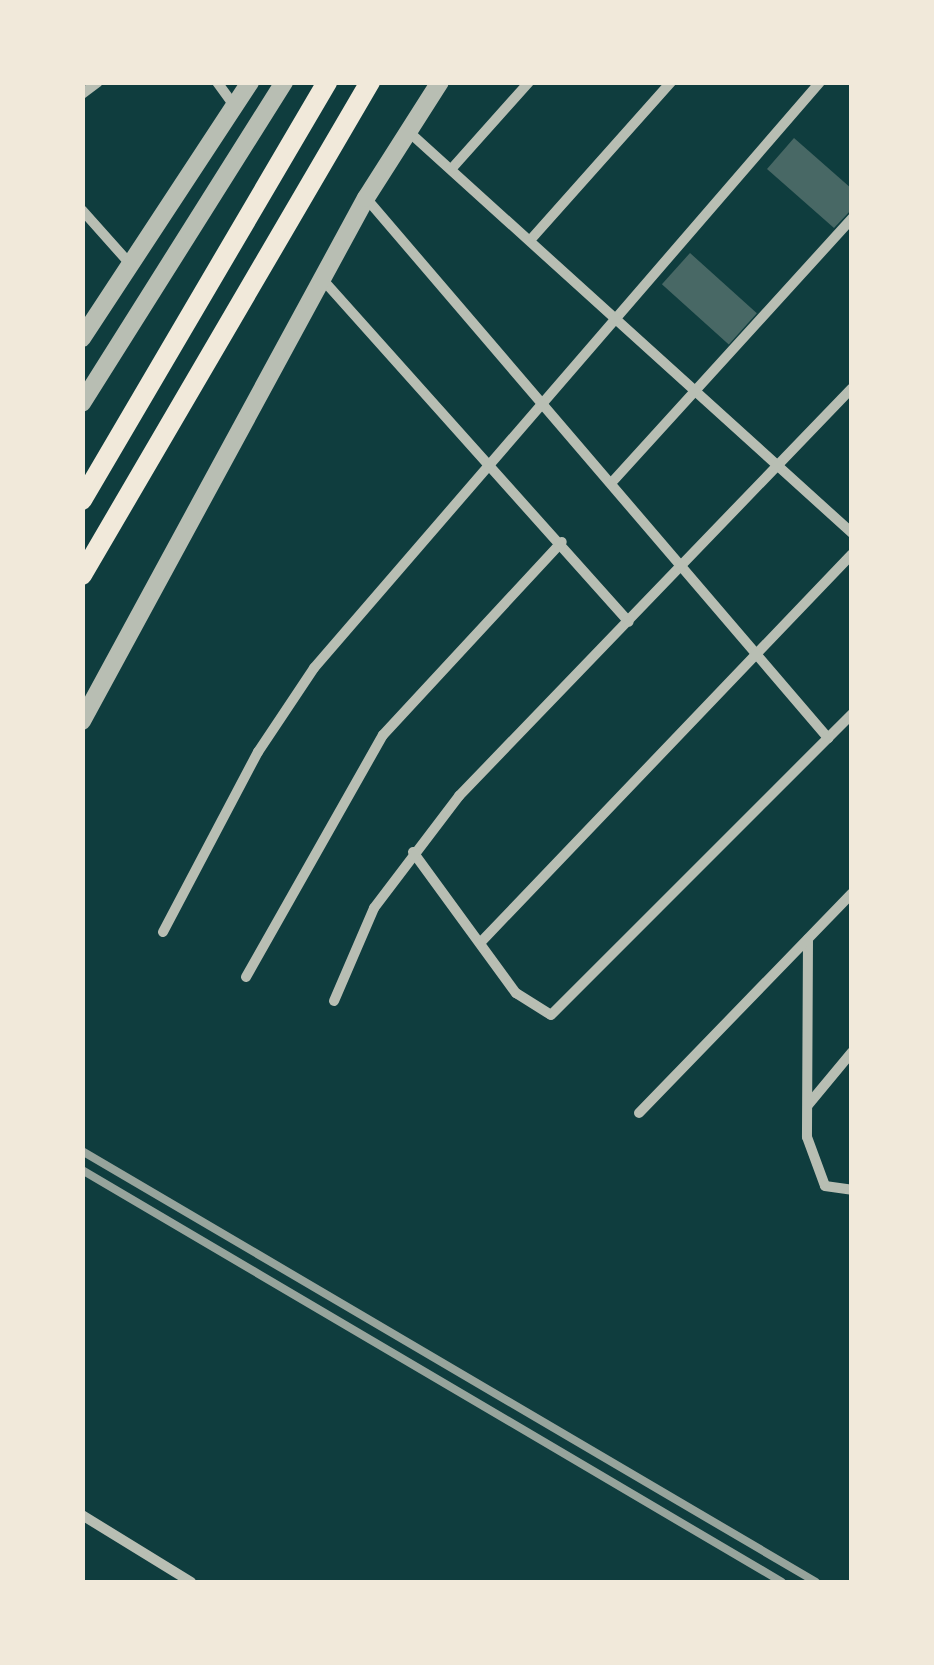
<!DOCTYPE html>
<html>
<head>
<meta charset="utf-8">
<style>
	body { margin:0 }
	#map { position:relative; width:934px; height:1665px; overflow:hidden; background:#0f3d3e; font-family:"PT Sans",sans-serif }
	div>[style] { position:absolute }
	.building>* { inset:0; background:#486865; transform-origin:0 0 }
	.minor>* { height:10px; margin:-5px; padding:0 5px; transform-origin:5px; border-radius:5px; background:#b8beb3 }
	.tertiary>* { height:18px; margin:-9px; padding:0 9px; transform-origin:9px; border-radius:9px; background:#b8beb3 }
	.secondary>* { height:20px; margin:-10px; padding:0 10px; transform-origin:10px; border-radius:10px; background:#f1e9da }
	.rail>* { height:8px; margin:-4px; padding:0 4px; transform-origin:4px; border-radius:4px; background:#97a49c }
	span { translate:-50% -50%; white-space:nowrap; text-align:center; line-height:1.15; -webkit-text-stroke:9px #f1e9da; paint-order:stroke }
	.frame { position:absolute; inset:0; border:85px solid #f1e9da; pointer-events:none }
</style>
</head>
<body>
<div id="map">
	<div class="building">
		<i style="clip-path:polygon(794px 138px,852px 189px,852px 209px,834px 228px,767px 169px)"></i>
		<i style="left:690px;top:253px;width:90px;height:42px;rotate:42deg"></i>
	</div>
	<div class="minor">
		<i style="left:217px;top:82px;width:29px;rotate:54deg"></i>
		<i style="left:82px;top:94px;width:20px;rotate:-37deg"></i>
		<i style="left:409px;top:132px;width:598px;rotate:42.15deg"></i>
		<i style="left:454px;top:166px;width:113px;rotate:-48.2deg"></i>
		<i style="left:366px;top:198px;width:711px;rotate:49.45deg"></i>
		<i style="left:82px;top:210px;width:74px;rotate:48.3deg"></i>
		<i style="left:533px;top:237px;width:208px;rotate:-48.3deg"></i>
		<i style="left:324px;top:281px;width:457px;rotate:48.2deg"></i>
		<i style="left:614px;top:480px;width:354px;rotate:-47.7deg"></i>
		<i style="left:413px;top:852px;width:175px;rotate:53.9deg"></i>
		<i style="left:516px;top:993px;width:41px;rotate:32.2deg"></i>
		<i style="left:551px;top:1015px;width:426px;rotate:-45deg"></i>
		<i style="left:163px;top:932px;width:204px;rotate:-62.2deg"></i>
		<i style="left:258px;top:752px;width:101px;rotate:-56.3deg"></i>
		<i style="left:314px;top:668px;width:774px;rotate:-49.19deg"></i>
		<i style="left:808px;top:939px;width:198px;rotate:90.3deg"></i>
		<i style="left:807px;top:1137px;width:52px;rotate:69.8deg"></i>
		<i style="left:825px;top:1186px;width:27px;rotate:8deg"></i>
		<i style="left:480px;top:943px;width:538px;rotate:-46.28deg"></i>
		<i style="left:246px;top:977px;width:278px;rotate:-60.5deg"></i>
		<i style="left:383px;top:735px;width:263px;rotate:-47.2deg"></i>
		<i style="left:334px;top:1001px;width:101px;rotate:-66.7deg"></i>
		<i style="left:374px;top:908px;width:141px;rotate:-52.8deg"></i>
		<i style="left:459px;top:796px;width:566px;rotate:-46.07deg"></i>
		<i style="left:808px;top:1105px;width:69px;rotate:-50.3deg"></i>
		<i style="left:639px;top:1113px;width:306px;rotate:-45.9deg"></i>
		<i style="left:82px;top:1515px;width:128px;rotate:31.6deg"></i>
	</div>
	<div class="tertiary">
		<i style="left:82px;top:338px;width:306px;rotate:-56.7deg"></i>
		<i style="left:82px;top:403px;width:379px;rotate:-57.8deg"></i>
		<i style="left:82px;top:721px;width:595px;rotate:-61.5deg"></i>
		<i style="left:366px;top:198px;width:138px;rotate:-57.5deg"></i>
	</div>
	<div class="secondary">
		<i style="left:82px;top:500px;width:485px;rotate:-59.6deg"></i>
		<i style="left:82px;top:575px;width:571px;rotate:-59.71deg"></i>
	</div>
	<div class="rail">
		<i style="left:82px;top:1151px;width:851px;rotate:30.42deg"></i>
		<i style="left:82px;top:1170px;width:812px;rotate:30.48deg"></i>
	</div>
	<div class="frame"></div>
</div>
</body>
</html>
